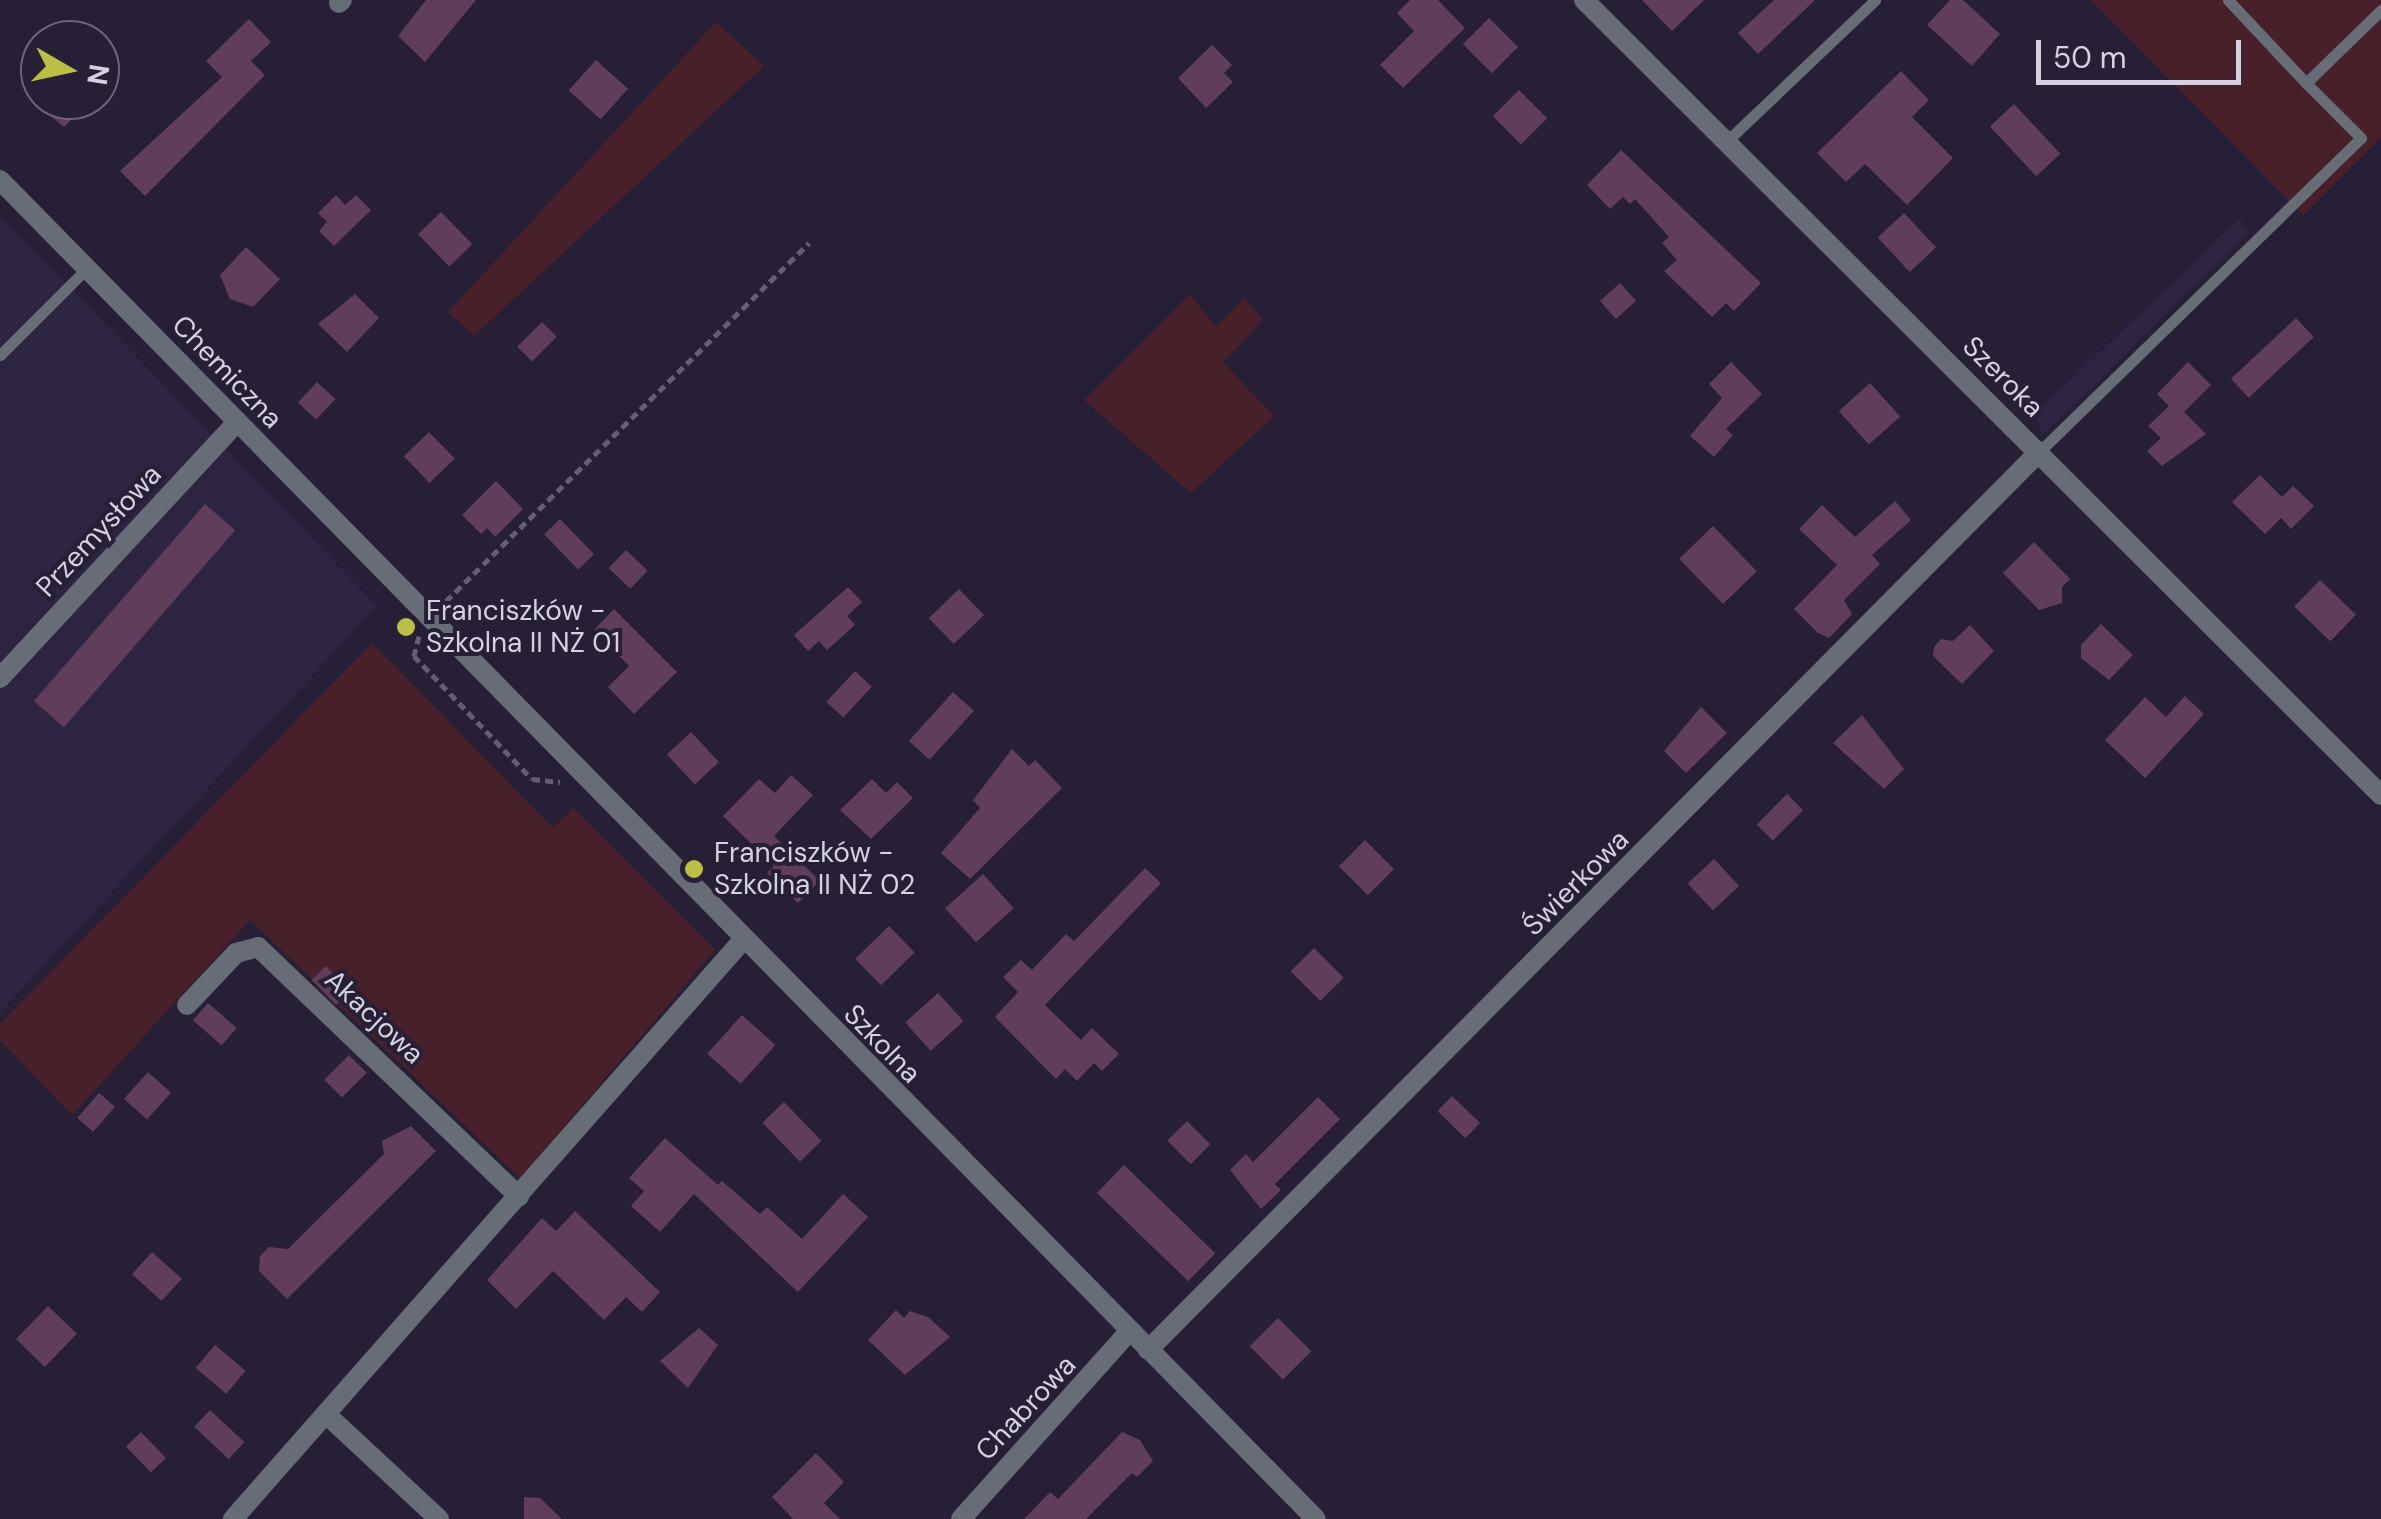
<!DOCTYPE html>
<html>
<head>
<meta charset="utf-8">
<style>
	body { margin:0 }
	#map { position:relative; width:2381px; height:1519px; overflow:hidden; background:#261f35; font-family:"DM Sans",sans-serif }
	div>[style] { position:absolute }
	.built>* { inset:0; background:#2d2441 }
	.green>* { inset:0; background:#482029 }
	.building>* { inset:0; background:#603e5b; transform-origin:0 0 }
	.path>* { height:5px; margin-top:-2.5px; transform-origin:0; background:repeating-linear-gradient(90deg,#645e72 0 8px,transparent 0 13px) }
	.service>* { height:11px; margin:-5.5px; padding:0 5.5px; transform-origin:5.5px; border-radius:5.5px; background:#666d77 }
	.minor>* { height:20px; margin:-10px; padding:0 10px; transform-origin:10px; border-radius:10px; background:#666d77 }
	.tertiary>* { height:20px; margin:-10px; padding:0 10px; transform-origin:10px; border-radius:10px; background:#666d77 }
	.dots>* { width:28px; height:28px; translate:-50% -50%; box-sizing:border-box; border:5px solid #261f35; border-radius:50% }
	span { translate:-50% -50%; white-space:nowrap; text-align:center; line-height:1.15; -webkit-text-stroke:8px #261f35; paint-order:stroke }
	.street-label { font-size:28px; color:#d5d1e0 }
	.poi-label { font-size:28px; color:#d5d1e0 }
	.left { translate:0 -50%; text-align:left }
	.north { position:absolute; left:20px; top:20px; width:100px; height:100px; box-sizing:border-box; background:#261f35; border:2px solid #6c6679; border-radius:50%; rotate:99deg; font-size:28px; font-weight:700; line-height:40px; text-align:center; color:#d5d1e0 }
	.north::after { content:''; display:block; margin:auto; width:35px; height:45px; background:#bbc044; clip-path:polygon(50% 0,100% 100%,50% 72%,0 100%) }
	.scale { position:absolute; left:2036px; top:40px; width:205px; height:45px; box-sizing:border-box; border:5px solid #d5d1e0; border-top:0; padding-left:12px; font-size:30px; line-height:35px; white-space:nowrap; color:#d5d1e0; -webkit-text-stroke:8px #261f35; paint-order:stroke }
</style>
</head>
<body>
<div id="map">
	<div class="built">
		<i style="clip-path:polygon(0 215px,377px 606px,0 1013px)"></i>
		<i style="clip-path:polygon(2239px 219px,2249px 233px,2043px 435px,2034px 415px)"></i>
	</div>
	<div class="green">
		<i style="clip-path:polygon(2091px 0,2381px 0,2381px 137px,2303px 215px)"></i>
		<i style="clip-path:polygon(716px 22px,764px 66px,474px 336px,448px 312px)"></i>
		<i style="clip-path:polygon(1190px 294px,1216px 327px,1245px 298px,1263px 320px,1223px 362px,1274px 416px,1191px 493px,1084px 400px)"></i>
		<i style="clip-path:polygon(372px 643px,553px 828px,573px 808px,715px 950px,520px 1178px,250px 920px,72px 1115px,0 1040px,0 1024px)"></i>
	</div>
	<div class="building">
		<i style="clip-path:polygon(426px 0,476px 0,425px 62px,398px 36px)"></i>
		<i style="clip-path:polygon(1410px 0,1438px 0,1465px 28px,1403px 88px,1380px 65px,1414px 31px,1397px 13px)"></i>
		<i style="clip-path:polygon(1642px 0,1704px 0,1672px 31px)"></i>
		<i style="clip-path:polygon(1774px 0,1815px 0,1758px 54px,1738px 33px)"></i>
		<i style="clip-path:polygon(1950px 0,1963px 0,2000px 34px,1972px 66px,1927px 25px)"></i>
		<i style="left:1489px;top:18px;width:41px;height:37px;rotate:45deg"></i>
		<i style="clip-path:polygon(249px 19px,271px 42px,251px 61px,265px 75px,145px 196px,120px 171px,222px 77px,206px 61px)"></i>
		<i style="clip-path:polygon(1212px 45px,1232px 65px,1224px 73px,1233px 82px,1206px 108px,1178px 78px)"></i>
		<i style="left:596px;top:60px;width:43px;height:41px;rotate:42deg"></i>
		<i style="clip-path:polygon(1901px 71px,1929px 100px,1912px 117px,1953px 158px,1907px 205px,1865px 164px,1846px 182px,1817px 153px)"></i>
		<i style="left:1519px;top:90px;width:40px;height:37px;rotate:45deg"></i>
		<i style="clip-path:polygon(31px 100px,91px 100px,64px 127px)"></i>
		<i style="left:2014px;top:104px;width:68px;height:33px;rotate:47deg"></i>
		<i style="clip-path:polygon(1621px 150px,1761px 283px,1734px 311px,1726px 303px,1712px 317px,1664px 271px,1677px 260px,1662px 243px,1669px 237px,1635px 199px,1630px 204px,1623px 197px,1610px 209px,1587px 185px)"></i>
		<i style="clip-path:polygon(336px 195px,345px 205px,356px 195px,371px 210px,334px 246px,319px 231px,327px 222px,318px 213px)"></i>
		<i style="left:441px;top:212px;width:45px;height:32px;rotate:46deg"></i>
		<i style="left:1904px;top:213px;width:47px;height:36px;rotate:47deg"></i>
		<i style="clip-path:polygon(246px 247px,280px 279px,253px 307px,230px 299px,220px 275px)"></i>
		<i style="left:1620px;top:283px;width:24px;height:27px;rotate:48deg"></i>
		<i style="clip-path:polygon(355px 294px,379px 318px,347px 352px,318px 324px)"></i>
		<i style="left:2296px;top:318px;width:26px;height:89px;rotate:47deg"></i>
		<i style="left:542px;top:322px;width:21px;height:35px;rotate:45deg"></i>
		<i style="clip-path:polygon(1731px 362px,1762px 394px,1726px 429px,1733px 435px,1714px 457px,1690px 436px,1722px 398px,1709px 384px)"></i>
		<i style="clip-path:polygon(2188px 362px,2211px 385px,2184px 412px,2206px 434px,2162px 466px,2147px 451px,2161px 438px,2148px 426px,2169px 406px,2157px 394px)"></i>
		<i style="left:317px;top:382px;width:25px;height:28px;rotate:43deg"></i>
		<i style="left:1870px;top:383px;width:45px;height:42px;rotate:48deg"></i>
		<i style="left:429px;top:432px;width:37px;height:35px;rotate:46deg"></i>
		<i style="clip-path:polygon(2260px 475px,2282px 497px,2293px 486px,2314px 506px,2291px 529px,2281px 518px,2265px 534px,2232px 502px)"></i>
		<i style="clip-path:polygon(496px 481px,523px 509px,495px 537px,487px 528px,481px 534px,462px 515px)"></i>
		<i style="clip-path:polygon(1895px 501px,1911px 520px,1872px 555px,1880px 564px,1844px 600px,1852px 614px,1829px 638px,1818px 633px,1794px 609px,1837px 565px,1799px 529px,1822px 505px,1855px 537px)"></i>
		<i style="left:205px;top:504px;width:40px;height:261px;rotate:41deg"></i>
		<i style="left:560px;top:519px;width:49px;height:22px;rotate:46deg"></i>
		<i style="left:1713px;top:526px;width:63px;height:47px;rotate:46deg"></i>
		<i style="clip-path:polygon(2034px 542px,2070px 579px,2062px 587px,2062px 603px,2039px 610px,2003px 573px)"></i>
		<i style="left:626px;top:550px;width:30px;height:25px;rotate:44deg"></i>
		<i style="left:2320px;top:580px;width:50px;height:37px;rotate:44deg"></i>
		<i style="clip-path:polygon(848px 587px,862px 602px,847px 616px,855px 625px,827px 650px,819px 641px,808px 651px,794px 635px)"></i>
		<i style="left:959px;top:589px;width:36px;height:42px;rotate:46deg"></i>
		<i style="clip-path:polygon(614px 609px,677px 672px,634px 714px,608px 687px,629px 666px,594px 630px)"></i>
		<i style="clip-path:polygon(2101px 624px,2133px 655px,2109px 680px,2081px 658px,2081px 645px)"></i>
		<i style="clip-path:polygon(1970px 625px,1994px 651px,1962px 684px,1933px 656px,1934px 647px,1941px 639px,1953px 641px)"></i>
		<i style="left:855px;top:671px;width:23px;height:42px;rotate:43deg"></i>
		<i style="left:953px;top:692px;width:28px;height:66px;rotate:42deg"></i>
		<i style="clip-path:polygon(2185px 696px,2204px 714px,2145px 778px,2105px 740px,2145px 697px,2166px 717px)"></i>
		<i style="clip-path:polygon(1701px 707px,1727px 733px,1686px 773px,1664px 751px)"></i>
		<i style="clip-path:polygon(1862px 715px,1904px 769px,1884px 789px,1833px 743px)"></i>
		<i style="left:691px;top:732px;width:41px;height:33px;rotate:47deg"></i>
		<i style="clip-path:polygon(1012px 749px,1029px 766px,1035px 760px,1062px 788px,970px 879px,941px 853px,980px 808px,973px 800px)"></i>
		<i style="clip-path:polygon(791px 775px,813px 795px,774px 836px,820px 881px,798px 903px,767px 873px,774px 866px,723px 816px,759px 779px,775px 793px)"></i>
		<i style="clip-path:polygon(872px 779px,886px 793px,897px 782px,913px 798px,871px 839px,840px 810px)"></i>
		<i style="left:1787px;top:794px;width:23px;height:43px;rotate:45deg"></i>
		<i style="left:1365px;top:840px;width:41px;height:37px;rotate:45deg"></i>
		<i style="left:1714px;top:859px;width:37px;height:36px;rotate:47deg"></i>
		<i style="clip-path:polygon(1145px 868px,1161px 883px,1045px 1005px,1081px 1040px,1092px 1028px,1119px 1054px,1102px 1071px,1094px 1063px,1077px 1081px,1065px 1069px,1056px 1079px,995px 1017px,1018px 992px,1003px 977px,1021px 960px,1032px 970px,1066px 934px,1074px 941px)"></i>
		<i style="left:983px;top:874px;width:46px;height:51px;rotate:48deg"></i>
		<i style="left:889px;top:926px;width:37px;height:47px;rotate:46deg"></i>
		<i style="left:1314px;top:948px;width:42px;height:33px;rotate:45deg"></i>
		<i style="left:326px;top:966px;width:35px;height:20px;rotate:46deg"></i>
		<i style="left:938px;top:993px;width:38px;height:44px;rotate:48deg"></i>
		<i style="left:208px;top:1003px;width:38px;height:23px;rotate:41deg"></i>
		<i style="left:742px;top:1015px;width:45px;height:52px;rotate:42deg"></i>
		<i style="left:349px;top:1055px;width:25px;height:35px;rotate:45deg"></i>
		<i style="left:148px;top:1072px;width:31px;height:36px;rotate:42deg"></i>
		<i style="left:99px;top:1093px;width:21px;height:33px;rotate:41deg"></i>
		<i style="left:1452px;top:1096px;width:39px;height:21px;rotate:44deg"></i>
		<i style="clip-path:polygon(1318px 1097px,1340px 1119px,1275px 1184px,1281px 1190px,1261px 1209px,1230px 1170px,1246px 1154px,1253px 1162px)"></i>
		<i style="left:784px;top:1102px;width:54px;height:30px;rotate:46deg"></i>
		<i style="left:1187px;top:1121px;width:33px;height:28px;rotate:45deg"></i>
		<i style="clip-path:polygon(411px 1126px,436px 1151px,287px 1299px,259px 1271px,260px 1256px,269px 1247px,288px 1249px,384px 1154px,382px 1141px)"></i>
		<i style="clip-path:polygon(665px 1138px,718px 1185px,722px 1181px,760px 1214px,767px 1207px,802px 1239px,843px 1194px,868px 1217px,798px 1292px,694px 1194px,660px 1232px,631px 1206px,644px 1191px,629px 1178px)"></i>
		<i style="left:1124px;top:1165px;width:127px;height:39px;rotate:44deg"></i>
		<i style="clip-path:polygon(575px 1211px,660px 1292px,642px 1312px,626px 1297px,604px 1320px,553px 1271px,516px 1309px,487px 1280px,542px 1218px,556px 1231px)"></i>
		<i style="left:152px;top:1252px;width:40px;height:30px;rotate:42deg"></i>
		<i style="left:48px;top:1306px;width:40px;height:46px;rotate:44deg"></i>
		<i style="clip-path:polygon(896px 1310px,904px 1318px,910px 1311px,928px 1317px,950px 1337px,905px 1375px,868px 1340px)"></i>
		<i style="left:1278px;top:1318px;width:47px;height:40px;rotate:45deg"></i>
		<i style="clip-path:polygon(699px 1328px,718px 1345px,688px 1388px,660px 1361px)"></i>
		<i style="left:215px;top:1345px;width:40px;height:30px;rotate:40deg"></i>
		<i style="left:210px;top:1410px;width:47px;height:23px;rotate:43deg"></i>
		<i style="left:141px;top:1432px;width:36px;height:21px;rotate:46deg"></i>
		<i style="clip-path:polygon(1122px 1432px,1140px 1440px,1153px 1461px,1137px 1477px,1132px 1473px,1086px 1519px,1024px 1519px,1050px 1492px,1058px 1499px)"></i>
		<i style="clip-path:polygon(816px 1453px,844px 1482px,824px 1503px,840px 1519px,793px 1519px,772px 1497px)"></i>
		<i style="clip-path:polygon(524px 1497px,540px 1498px,562px 1519px,524px 1519px)"></i>
	</div>
	<div class="path">
		<i style="left:446px;top:601px;width:510px;rotate:-44.6deg"></i>
		<i style="left:419px;top:636px;width:21px;rotate:104deg"></i>
		<i style="left:414px;top:656px;width:170px;rotate:46.2deg"></i>
		<i style="left:532px;top:779px;width:28px;rotate:6deg"></i>
	</div>
	<div class="service">
		<i style="left:2228px;top:0;width:114px;rotate:46.8deg"></i>
		<i style="left:1726px;top:142px;width:206px;rotate:-43.6deg"></i>
		<i style="left:0;top:355px;width:123px;rotate:-45deg"></i>
		<i style="left:2040px;top:451px;width:448px;rotate:-44.3deg"></i>
		<i style="left:2361px;top:138px;width:78px;rotate:-135deg"></i>
		<i style="left:2306px;top:83px;width:105px;rotate:-44.2deg"></i>
	</div>
	<div class="minor">
		<i style="left:1584px;top:0;width:1126px;rotate:44.93deg"></i>
		<i style="left:339px;top:3px;width:4px;rotate:-45deg"></i>
		<i style="left:0;top:678px;width:349px;rotate:-47.2deg"></i>
		<i style="left:187px;top:1005px;width:71px;rotate:-46.7deg"></i>
		<i style="left:236px;top:953px;width:23px;rotate:-15deg"></i>
		<i style="left:258px;top:947px;width:361px;rotate:43.7deg"></i>
		<i style="left:1148px;top:1350px;width:1266px;rotate:-45.22deg"></i>
		<i style="left:327px;top:1415px;width:153px;rotate:42.9deg"></i>
		<i style="left:233px;top:1519px;width:772px;rotate:-48.63deg"></i>
		<i style="left:961px;top:1519px;width:251px;rotate:-48.1deg"></i>
	</div>
	<div class="tertiary">
		<i style="left:0;top:180px;width:1877px;rotate:45.5deg"></i>
	</div>
	<div class="dots">
		<i style="left:406px;top:627px;background:#bbc044"></i>
		<i style="left:694px;top:869px;background:#bbc044"></i>
	</div>
	<div class="street-label">
		<span style="left:227px;top:372px;rotate:46deg">Chemiczna</span>
		<span style="left:2003px;top:377px;rotate:45deg">Szeroka</span>
		<span style="left:99px;top:531px;rotate:-47deg">Przemysłowa</span>
		<span style="left:1576px;top:883px;rotate:-45deg">Świerkowa</span>
		<span style="left:374px;top:1017px;rotate:43deg">Akacjowa</span>
		<span style="left:882px;top:1044px;rotate:46deg">Szkolna</span>
		<span style="left:1026px;top:1408px;rotate:-47deg">Chabrowa</span>
	</div>
	<div class="poi-label">
		<span class="left" style="left:426px;top:627px">Franciszków -<br>Szkolna II NŻ 01</span>
		<span class="left" style="left:714px;top:869px">Franciszków -<br>Szkolna II NŻ 02</span>
	</div>
	<div class="north">N</div>
	<div class="scale">50 m</div>
</div>
</body>
</html>
